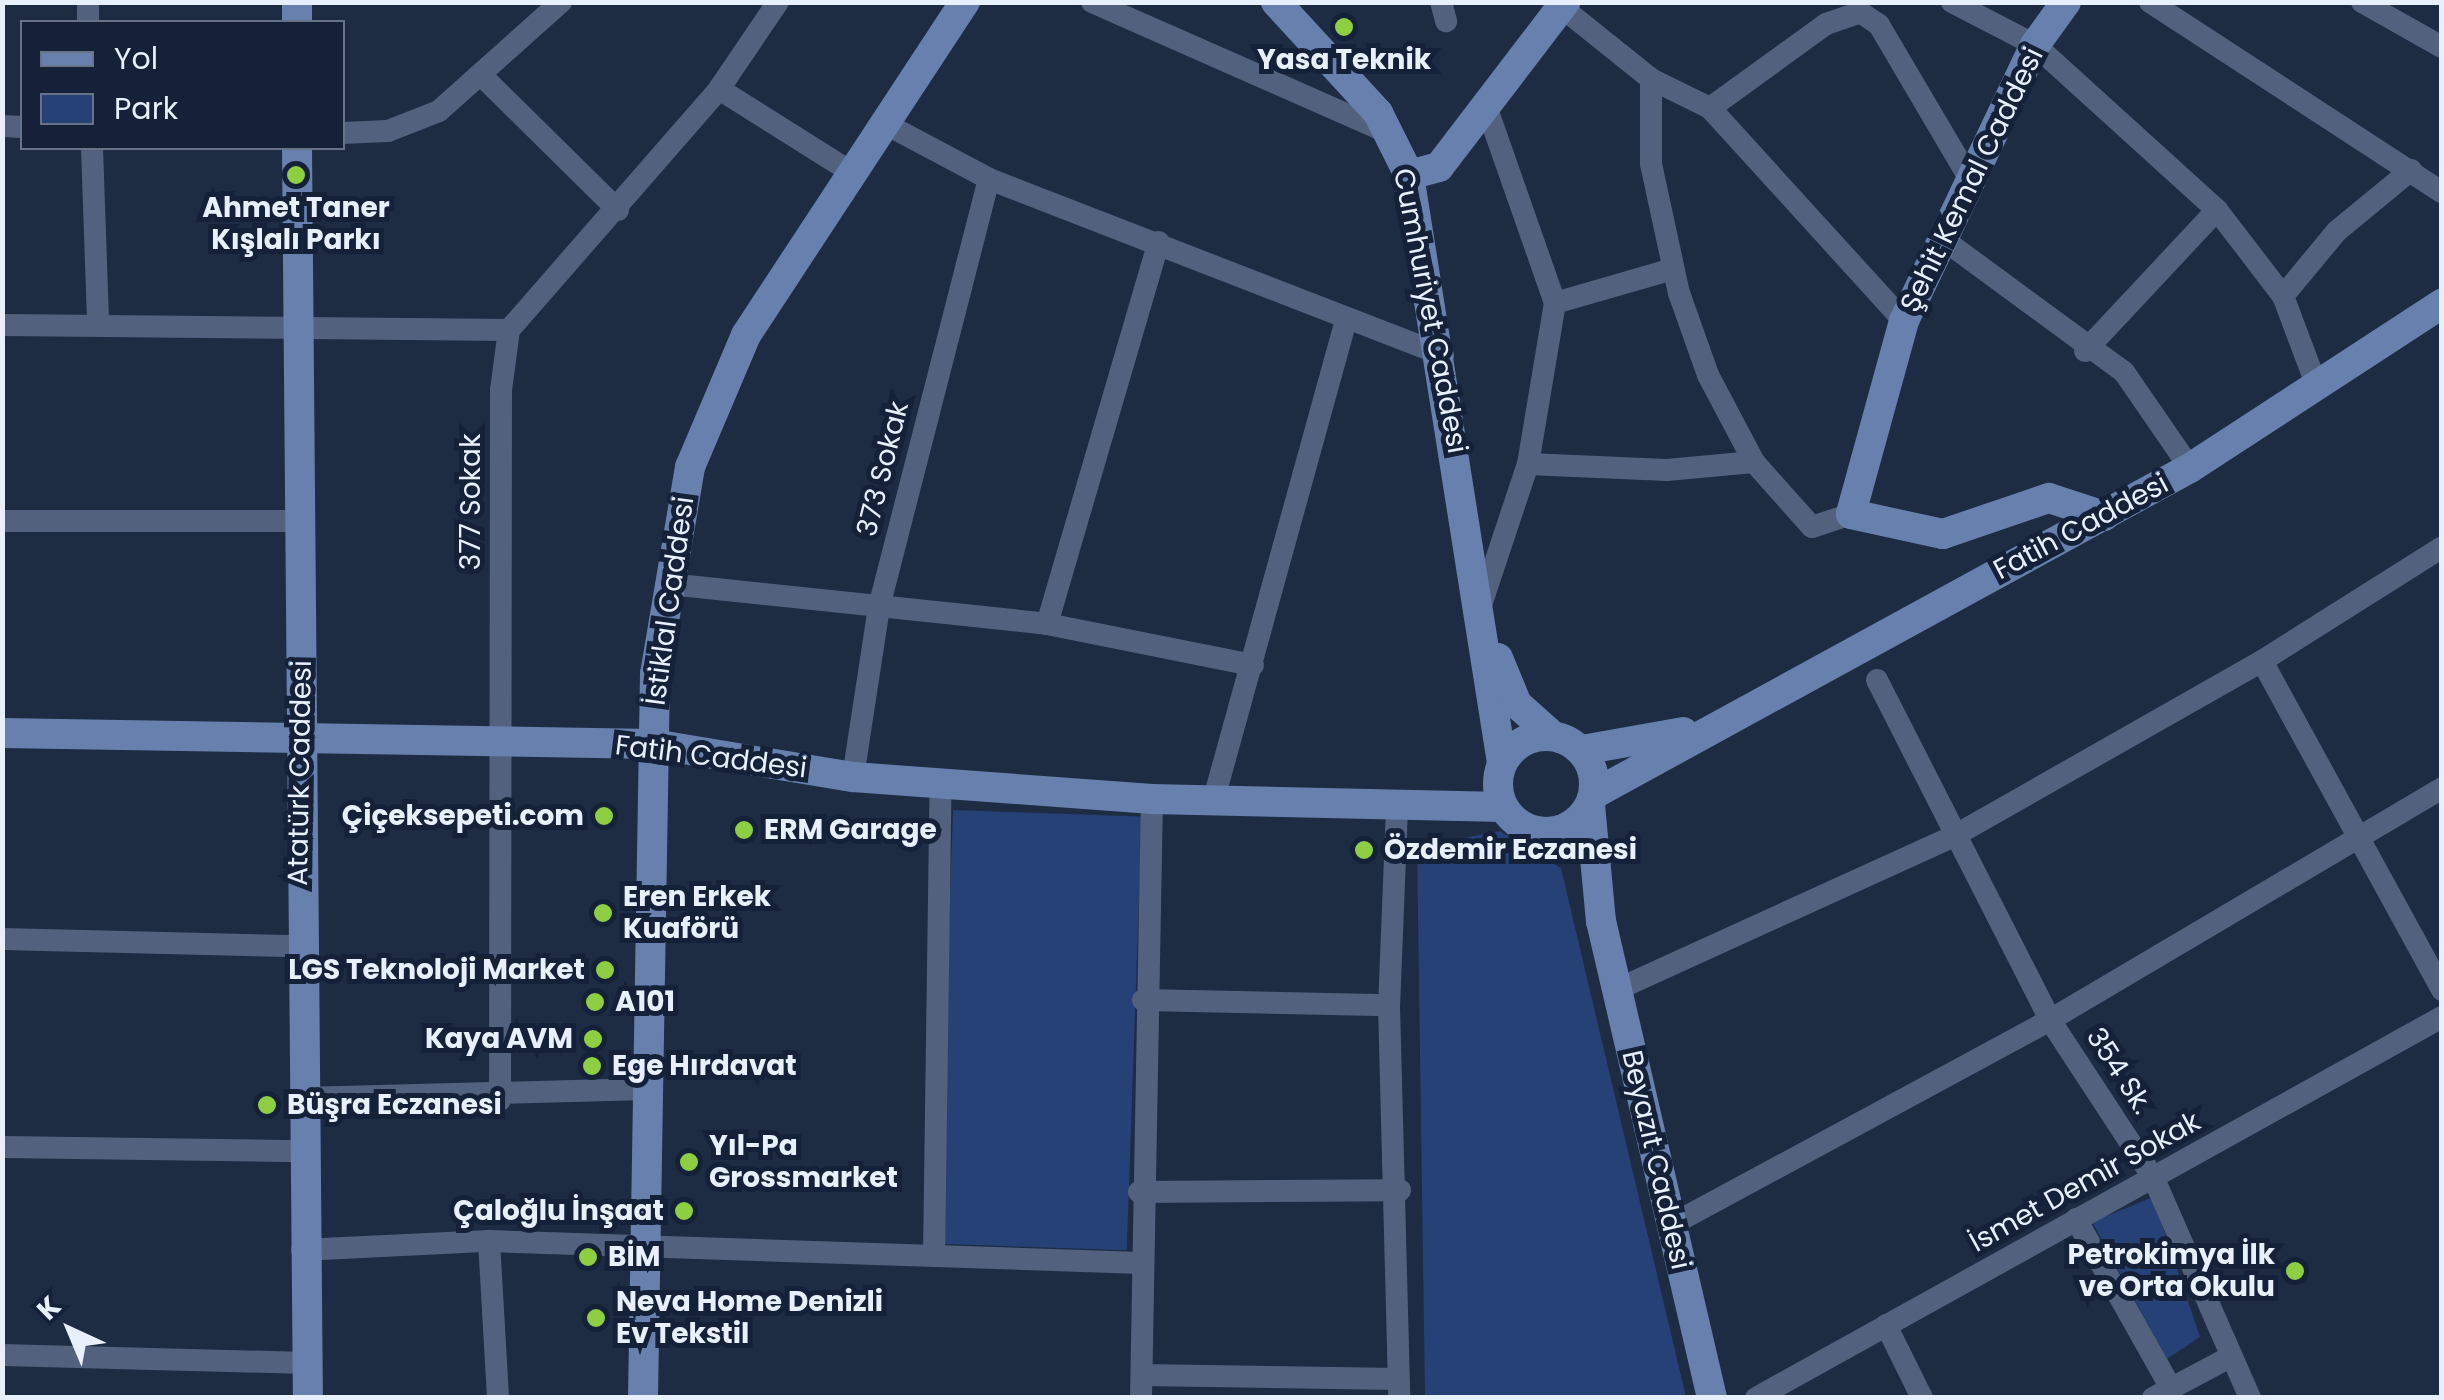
<!DOCTYPE html>
<html>
<head>
<meta charset="utf-8">
<style>
	body { margin:0 }
	#map { position:relative; width:2444px; height:1400px; overflow:hidden; background:#1d2b43; font-family:Poppins,sans-serif }
	div>[style] { position:absolute }
	.green>* { inset:0; background:#264175; transform-origin:0 0 }
	.street>* { height:22px; margin:-11px; padding:0 11px; transform-origin:11px; border-radius:11px; background:#52627e }
	.secondary>* { height:30px; margin:-15px; padding:0 15px; transform-origin:15px; border-radius:15px; background:#6780ad }
	.secondary>.ring { margin:-15px; padding:0; box-sizing:content-box; background:none; border:30px solid #6780ad; border-radius:50% }
	.dots>* { width:28px; height:28px; translate:-50% -50%; box-sizing:border-box; border:5px solid #142139; border-radius:50% }
	span { translate:-50% -50%; white-space:nowrap; text-align:center; line-height:1.15; -webkit-text-stroke:10px #142139; paint-order:stroke }
	.poi-label { font-size:28px; color:#e8effd; font-weight:700 }
	.right { translate:-100% -50%; text-align:right }
	.left { translate:0 -50%; text-align:left }
	.street-label { font-size:28px; color:#e8effd }
	.frame { position:absolute; inset:0; border:5px solid #e8effd; pointer-events:none }
	.legend { position:absolute; left:20px; top:20px; width:325px; height:130px; box-sizing:border-box; background:#142139; border:2px solid #697387; margin:0; padding:12px 18px; list-style:none; font-size:30px; color:#e8effd }
	.legend li { display:flex; align-items:center; gap:20px; height:50px }
	.legend b { width:50px; border:2px solid #697387 }
	.north { position:absolute; left:20px; top:1280px; width:100px; height:100px; -webkit-text-stroke:8px #142139; paint-order:stroke; rotate:316deg; font-size:28px; font-weight:700; line-height:40px; text-align:center; color:#e8effd }
	.north::after { content:''; display:block; margin:auto; width:35px; height:45px; background:#e8effd; clip-path:polygon(50% 0,100% 100%,50% 72%,0 100%) }
</style>
</head>
<body>
<div id="map">
	<div class="green">
		<i style="left:953px;top:810px;width:189px;height:434px;rotate:2deg"></i>
		<i style="clip-path:polygon(1500px 831px,1561px 868px,1686px 1397px,1425px 1397px,1417px 847px)"></i>
		<i style="clip-path:polygon(2153px 1197px,2200px 1337px,2167px 1359px,2092px 1222px)"></i>
	</div>
	<div class="street">
		<i style="left:88px;top:2px;width:20px;rotate:90deg"></i>
		<i style="left:1092px;top:2px;width:322px;rotate:23.8deg"></i>
		<i style="left:1441px;top:2px;width:20px;rotate:75deg"></i>
		<i style="left:1555px;top:2px;width:123px;rotate:38.7deg"></i>
		<i style="left:1651px;top:79px;width:66px;rotate:26.2deg"></i>
		<i style="left:1710px;top:108px;width:143px;rotate:-35.9deg"></i>
		<i style="left:1826px;top:24px;width:36px;rotate:-19deg"></i>
		<i style="left:1860px;top:12px;width:23px;rotate:34deg"></i>
		<i style="left:1879px;top:25px;width:181px;rotate:59.5deg"></i>
		<i style="left:1952px;top:2px;width:93px;rotate:27.4deg"></i>
		<i style="left:2035px;top:45px;width:246px;rotate:42.2deg"></i>
		<i style="left:2217px;top:210px;width:108px;rotate:52.5deg"></i>
		<i style="left:2283px;top:296px;width:99px;rotate:69.4deg"></i>
		<i style="left:2150px;top:2px;width:348px;rotate:33.1deg"></i>
		<i style="left:2362px;top:2px;width:92px;rotate:29.4deg"></i>
		<i style="left:482px;top:76px;width:191px;rotate:44.6deg"></i>
		<i style="left:1651px;top:79px;width:85px;rotate:90deg"></i>
		<i style="left:1651px;top:164px;width:132px;rotate:77.8deg"></i>
		<i style="left:1679px;top:293px;width:87px;rotate:70.5deg"></i>
		<i style="left:1708px;top:375px;width:98px;rotate:62.1deg"></i>
		<i style="left:1754px;top:462px;width:87px;rotate:48.3deg"></i>
		<i style="left:1812px;top:527px;width:41px;rotate:-18.4deg"></i>
		<i style="left:719px;top:89px;width:154px;rotate:32.2deg"></i>
		<i style="left:1710px;top:108px;width:288px;rotate:47.7deg"></i>
		<i style="left:882px;top:122px;width:121px;rotate:28deg"></i>
		<i style="left:989px;top:179px;width:487px;rotate:21.2deg"></i>
		<i style="left:2px;top:126px;width:20px;rotate:3deg"></i>
		<i style="left:342px;top:133px;width:46px;rotate:-2.5deg"></i>
		<i style="left:388px;top:131px;width:55px;rotate:-21.4deg"></i>
		<i style="left:439px;top:111px;width:164px;rotate:-41.8deg"></i>
		<i style="left:92px;top:148px;width:173px;rotate:88deg"></i>
		<i style="left:1940px;top:237px;width:228px;rotate:36.3deg"></i>
		<i style="left:2124px;top:372px;width:116px;rotate:55.5deg"></i>
		<i style="left:2283px;top:296px;width:85px;rotate:-50.3deg"></i>
		<i style="left:2337px;top:231px;width:96px;rotate:-39.5deg"></i>
		<i style="left:1555px;top:303px;width:123px;rotate:-16.1deg"></i>
		<i style="left:2px;top:325px;width:507px;rotate:0.57deg"></i>
		<i style="left:2085px;top:351px;width:193px;rotate:-46.9deg"></i>
		<i style="left:1528px;top:464px;width:139px;rotate:2.5deg"></i>
		<i style="left:1667px;top:470px;width:87px;rotate:-5.3deg"></i>
		<i style="left:2px;top:521px;width:299px"></i>
		<i style="left:669px;top:584px;width:380px;rotate:6deg"></i>
		<i style="left:1047px;top:624px;width:210px;rotate:11.3deg"></i>
		<i style="left:1482px;top:602px;width:145px;rotate:-71.6deg"></i>
		<i style="left:1528px;top:464px;width:163px;rotate:-80.5deg"></i>
		<i style="left:1555px;top:303px;width:206px;rotate:-109.3deg"></i>
		<i style="left:1047px;top:624px;width:398px;rotate:-73.7deg"></i>
		<i style="left:2262px;top:661px;width:375px;rotate:61.3deg"></i>
		<i style="left:1877px;top:680px;width:381px;rotate:63deg"></i>
		<i style="left:2050px;top:1020px;width:190px;rotate:56.8deg"></i>
		<i style="left:2154px;top:1179px;width:239px;rotate:66.3deg"></i>
		<i style="left:853px;top:777px;width:172px;rotate:-81.3deg"></i>
		<i style="left:879px;top:607px;width:442px;rotate:-75.6deg"></i>
		<i style="left:1213px;top:802px;width:500px;rotate:-74.57deg"></i>
		<i style="left:1397px;top:808px;width:197px;rotate:92.3deg"></i>
		<i style="left:1389px;top:1005px;width:393px;rotate:88.5deg"></i>
		<i style="left:2px;top:939px;width:296px;rotate:1.4deg"></i>
		<i style="left:1616px;top:990px;width:371px;rotate:-24.5deg"></i>
		<i style="left:1954px;top:836px;width:354px;rotate:-29.6deg"></i>
		<i style="left:2262px;top:661px;width:213px;rotate:-32.3deg"></i>
		<i style="left:1143px;top:1000px;width:246px;rotate:1.2deg"></i>
		<i style="left:303px;top:1098px;width:344px;rotate:-1.5deg"></i>
		<i style="left:500px;top:1100px;width:710px;rotate:-89.92deg"></i>
		<i style="left:501px;top:390px;width:61px;rotate:-82.4deg"></i>
		<i style="left:509px;top:330px;width:320px;rotate:-48.9deg"></i>
		<i style="left:719px;top:89px;width:105px;rotate:-55.9deg"></i>
		<i style="left:2px;top:1147px;width:298px;rotate:0.8deg"></i>
		<i style="left:1139px;top:1192px;width:261px;rotate:-0.4deg"></i>
		<i style="left:2076px;top:1219px;width:194px;rotate:60.7deg"></i>
		<i style="left:1671px;top:1225px;width:431px;rotate:-28.4deg"></i>
		<i style="left:2050px;top:1020px;width:456px;rotate:-30.6deg"></i>
		<i style="left:489px;top:1241px;width:652px;rotate:1.93deg"></i>
		<i style="left:302px;top:1250px;width:187px;rotate:-2.8deg"></i>
		<i style="left:489px;top:1241px;width:157px;rotate:86.7deg"></i>
		<i style="left:934px;top:1255px;width:473px;rotate:-89.2deg"></i>
		<i style="left:1886px;top:1325px;width:81px;rotate:63.7deg"></i>
		<i style="left:2px;top:1355px;width:305px;rotate:1.5deg"></i>
		<i style="left:1142px;top:1375px;width:256px;rotate:0.9deg"></i>
		<i style="left:1141px;top:1398px;width:599px;rotate:-88.95deg"></i>
		<i style="left:1756px;top:1398px;width:785px;rotate:-29.05deg"></i>
		<i style="left:2153px;top:1398px;width:87px;rotate:-28deg"></i>
	</div>
	<div class="secondary">
		<i style="left:1276px;top:2px;width:151px;rotate:47.4deg"></i>
		<i style="left:1378px;top:113px;width:69px;rotate:63.4deg"></i>
		<i style="left:1409px;top:175px;width:595px;rotate:81.01deg"></i>
		<i style="left:2066px;top:2px;width:53px;rotate:125.8deg"></i>
		<i style="left:2035px;top:45px;width:306px;rotate:115.4deg"></i>
		<i style="left:1904px;top:321px;width:200px;rotate:105.4deg"></i>
		<i style="left:1851px;top:514px;width:94px;rotate:12.3deg"></i>
		<i style="left:1943px;top:534px;width:112px;rotate:-18.8deg"></i>
		<i style="left:2049px;top:498px;width:58px;rotate:18.1deg"></i>
		<i style="left:297px;top:22px;width:20px;rotate:-90deg"></i>
		<i style="left:297px;top:148px;width:1250px;rotate:89.5deg"></i>
		<i style="left:1409px;top:175px;width:31px;rotate:-15deg"></i>
		<i style="left:1439px;top:167px;width:208px;rotate:-52.6deg"></i>
		<i style="left:1498px;top:658px;width:50px;rotate:67.6deg"></i>
		<i style="left:1517px;top:704px;width:48px;rotate:41.6deg"></i>
		<i style="left:2px;top:733px;width:651px;rotate:0.97deg"></i>
		<i style="left:653px;top:744px;width:203px;rotate:9.4deg"></i>
		<i style="left:853px;top:777px;width:300px;rotate:4.2deg"></i>
		<i style="left:1152px;top:799px;width:351px;rotate:1.3deg"></i>
		<i class="ring" style="left:1498px;top:736px;width:66px;height:66px"></i>
		<i style="left:1582px;top:750px;width:103px;rotate:-10.1deg"></i>
		<i style="left:1594px;top:794px;width:679px;rotate:-28.68deg"></i>
		<i style="left:2190px;top:468px;width:301px;rotate:-33.1deg"></i>
		<i style="left:1590px;top:805px;width:117px;rotate:84.6deg"></i>
		<i style="left:1601px;top:921px;width:490px;rotate:76.9deg"></i>
		<i style="left:643px;top:1398px;width:724px;rotate:-89.05deg"></i>
		<i style="left:655px;top:674px;width:210px;rotate:-80.4deg"></i>
		<i style="left:690px;top:467px;width:143px;rotate:-67deg"></i>
		<i style="left:746px;top:335px;width:399px;rotate:-56.7deg"></i>
	</div>
	<div class="dots">
		<i style="left:1344px;top:27px;background:#8ece43"></i>
		<i style="left:296px;top:175px;background:#8ece43"></i>
		<i style="left:604px;top:816px;background:#8ece43"></i>
		<i style="left:744px;top:830px;background:#8ece43"></i>
		<i style="left:1364px;top:850px;background:#8ece43"></i>
		<i style="left:603px;top:913px;background:#8ece43"></i>
		<i style="left:605px;top:970px;background:#8ece43"></i>
		<i style="left:595px;top:1002px;background:#8ece43"></i>
		<i style="left:593px;top:1039px;background:#8ece43"></i>
		<i style="left:592px;top:1066px;background:#8ece43"></i>
		<i style="left:267px;top:1105px;background:#8ece43"></i>
		<i style="left:689px;top:1162px;background:#8ece43"></i>
		<i style="left:684px;top:1211px;background:#8ece43"></i>
		<i style="left:588px;top:1257px;background:#8ece43"></i>
		<i style="left:2295px;top:1271px;background:#8ece43"></i>
		<i style="left:596px;top:1318px;background:#8ece43"></i>
	</div>
	<div class="poi-label">
		<span style="left:1344px;top:60px">Yasa Teknik</span>
		<span style="left:296px;top:224px">Ahmet Taner<br>Kışlalı Parkı</span>
		<span class="right" style="left:584px;top:816px">Çiçeksepeti.com</span>
		<span class="left" style="left:764px;top:830px">ERM Garage</span>
		<span class="left" style="left:1384px;top:850px">Özdemir Eczanesi</span>
		<span class="left" style="left:623px;top:913px">Eren Erkek<br>Kuaförü</span>
		<span class="right" style="left:585px;top:970px">LGS Teknoloji Market</span>
		<span class="left" style="left:615px;top:1002px">A101</span>
		<span class="right" style="left:573px;top:1039px">Kaya AVM</span>
		<span class="left" style="left:612px;top:1066px">Ege Hırdavat</span>
		<span class="left" style="left:287px;top:1105px">Büşra Eczanesi</span>
		<span class="left" style="left:709px;top:1162px">Yıl-Pa<br>Grossmarket</span>
		<span class="right" style="left:664px;top:1211px">Çaloğlu İnşaat</span>
		<span class="right" style="left:2275px;top:1271px">Petrokimya İlk<br>ve Orta Okulu</span>
		<span class="left" style="left:608px;top:1257px">BİM</span>
		<span class="left" style="left:616px;top:1318px">Neva Home Denizli<br>Ev Tekstil</span>
	</div>
	<div class="street-label">
		<span style="left:1972px;top:180px;rotate:-64deg">Şehit Kemal Caddesi</span>
		<span style="left:1430px;top:311px;rotate:79deg">Cumhuriyet Caddesi</span>
		<span style="left:883px;top:469px;rotate:-76deg">373 Sokak</span>
		<span style="left:471px;top:502px;rotate:-90deg">377 Sokak</span>
		<span style="left:2081px;top:527px;rotate:-28deg">Fatih Caddesi</span>
		<span style="left:670px;top:601px;rotate:-82deg">İstiklal Caddesi</span>
		<span style="left:711px;top:757px;rotate:7deg">Fatih Caddesi</span>
		<span style="left:300px;top:773px;rotate:-89deg">Atatürk Caddesi</span>
		<span style="left:2119px;top:1071px;rotate:57deg">354 Sk.</span>
		<span style="left:1656px;top:1160px;rotate:77deg">Beyazıt Caddesi</span>
		<span style="left:2085px;top:1182px;rotate:-29deg">İsmet Demir Sokak</span>
	</div>
	<div class="frame"></div>
	<ul class="legend">
	<li><b style="height:12px;background:#6780ad"></b>Yol</li>
	<li><b style="height:28px;background:#264175"></b>Park</li>
	</ul>
	<div class="north">K</div>
</div>
</body>
</html>
